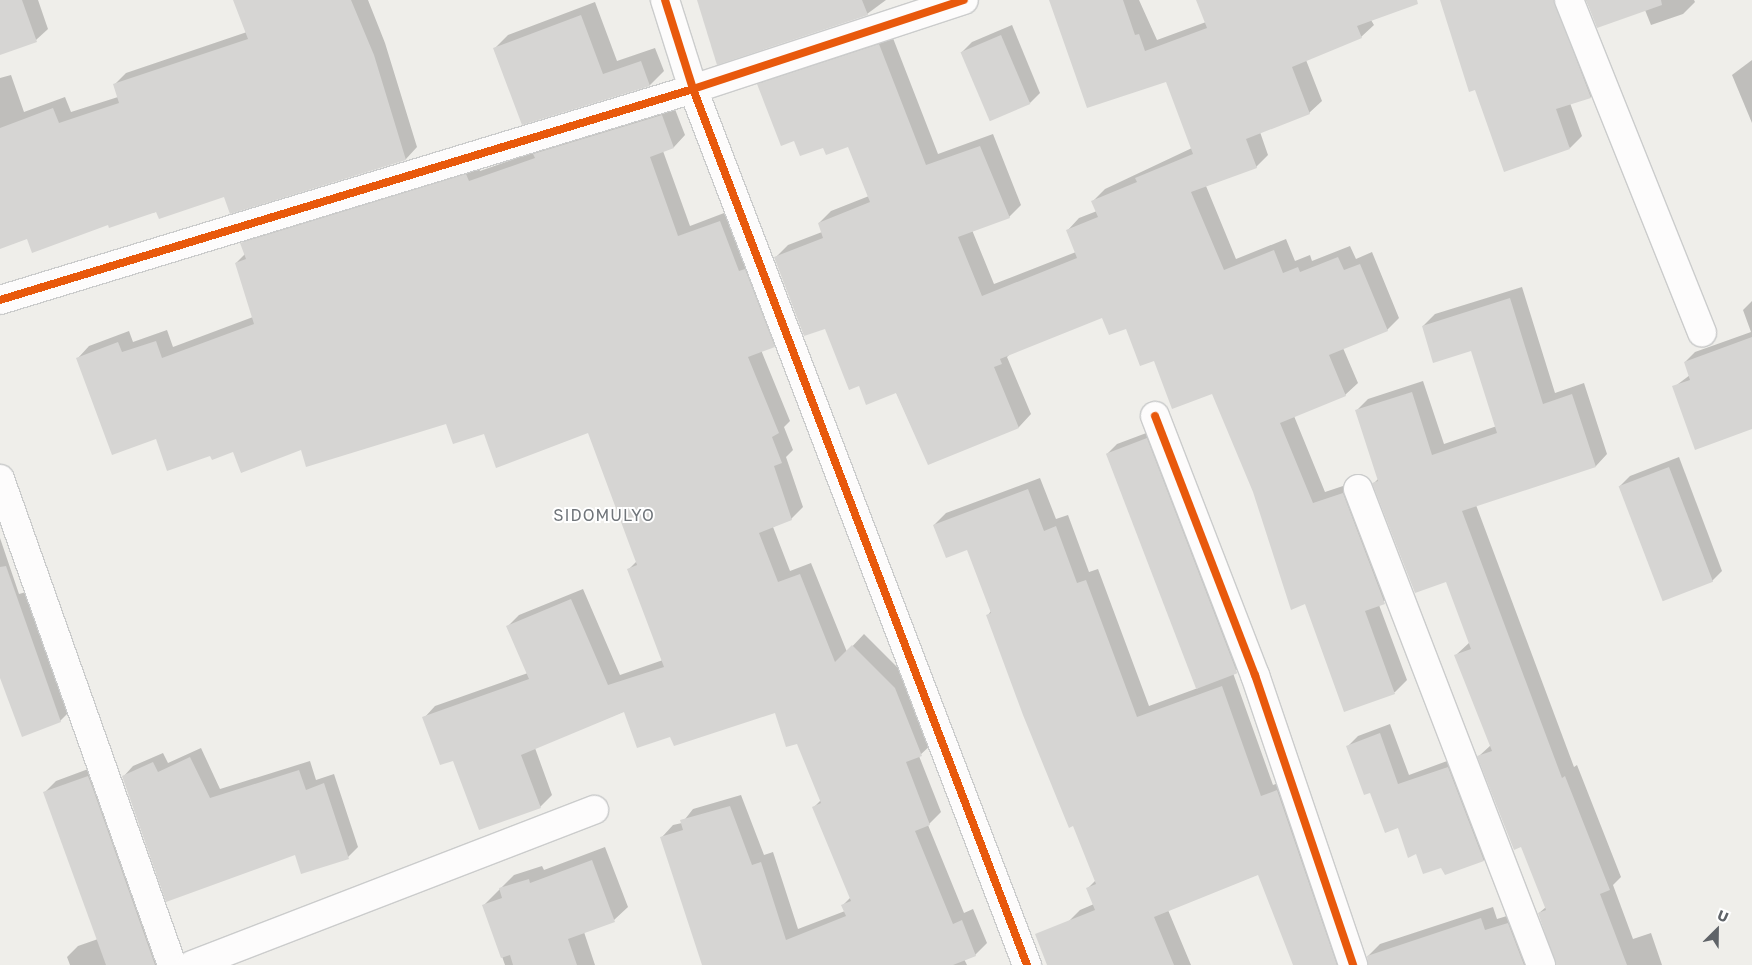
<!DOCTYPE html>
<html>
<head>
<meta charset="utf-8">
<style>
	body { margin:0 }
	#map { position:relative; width:1752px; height:965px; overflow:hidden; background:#efeeea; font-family:"Golos Text",sans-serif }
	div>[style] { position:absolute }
	.shadow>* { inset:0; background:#0003 }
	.building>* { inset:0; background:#d6d5d3; transform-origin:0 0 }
	.roads { filter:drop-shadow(1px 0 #cbcccc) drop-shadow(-1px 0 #cbcccc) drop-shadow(0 1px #cbcccc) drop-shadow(0 -1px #cbcccc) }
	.minor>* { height:28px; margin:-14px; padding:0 14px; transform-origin:14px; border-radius:14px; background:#fdfcfc }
	.cycleway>* { height:8px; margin:-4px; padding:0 4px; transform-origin:4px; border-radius:4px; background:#e8590c }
	span { translate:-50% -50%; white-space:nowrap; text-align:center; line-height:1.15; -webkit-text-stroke:4px #fff; paint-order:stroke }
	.quarter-label { font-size:16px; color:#70757a; letter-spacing:1px }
	.north { position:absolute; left:1692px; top:905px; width:50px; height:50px; -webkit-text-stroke:4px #fff; paint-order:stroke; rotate:23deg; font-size:14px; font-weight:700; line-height:20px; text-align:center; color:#5f6368 }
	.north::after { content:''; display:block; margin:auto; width:18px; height:22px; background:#5f6368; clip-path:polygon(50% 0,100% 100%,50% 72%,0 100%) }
</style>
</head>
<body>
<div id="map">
	<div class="shadow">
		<i style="clip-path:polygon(0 0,38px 0,48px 29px,36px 40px,0 53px)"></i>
		<i style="clip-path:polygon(235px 0,368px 0,385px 43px,417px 147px,406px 159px,230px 212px,225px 196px,108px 223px,28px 238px,0 248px,0 78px,11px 75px,24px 112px,65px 97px,71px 112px,118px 97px,114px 85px,126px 73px,247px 32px)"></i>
		<i style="clip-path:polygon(698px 0,886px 0,867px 14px)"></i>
		<i style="clip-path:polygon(1056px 0,1139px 0,1157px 40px,1206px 22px,1198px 0,1382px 0,1371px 20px,1374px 25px,1361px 37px,1306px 60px,1322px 101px,1309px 113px,1260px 132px,1268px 155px,1256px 167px,1206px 186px,1236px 259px,1286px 239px,1295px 261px,1310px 255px,1312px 261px,1350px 246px,1356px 259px,1372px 252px,1399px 318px,1387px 330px,1343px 348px,1358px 383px,1345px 395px,1294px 416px,1325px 492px,1355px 482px,1397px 591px,1379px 605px,1407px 680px,1395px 692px,1345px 710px,1306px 603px,1213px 393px,1155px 359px,1127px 327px,1102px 317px,1010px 354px,1007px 357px,1031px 414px,1019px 427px,928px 463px,896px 392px,860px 384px,825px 327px,775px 258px,788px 245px,822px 232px,819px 223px,831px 211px,869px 196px,849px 145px,823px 146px,795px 140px,758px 85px,771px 73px,891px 33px,938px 154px,993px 134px,1021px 205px,1009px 217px,972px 230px,994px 284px,1076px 252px,1067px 231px,1079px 218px,1097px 211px,1093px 201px,1105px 189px,1192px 148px,1167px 80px)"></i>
		<i style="clip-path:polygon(1441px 0,1569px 0,1603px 84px,1591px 97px,1570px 103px,1582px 136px,1570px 148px,1476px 89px)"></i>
		<i style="clip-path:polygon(1586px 0,1694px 0,1695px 2px,1683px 14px,1651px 25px,1645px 10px,1598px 26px)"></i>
		<i style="clip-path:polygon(595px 2px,617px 61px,655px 48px,664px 71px,650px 85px,523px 123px,494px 49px,508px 35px)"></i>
		<i style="clip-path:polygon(1012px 25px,1040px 93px,1030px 103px,962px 52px,972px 42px)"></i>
		<i style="clip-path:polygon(1752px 60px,1752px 123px,1732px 75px)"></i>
		<i style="clip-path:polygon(673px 104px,685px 135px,674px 147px,663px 151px,690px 226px,732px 210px,786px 334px,774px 346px,761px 350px,790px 421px,784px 427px,793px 450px,786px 457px,803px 507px,791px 519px,773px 527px,790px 571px,811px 563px,847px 652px,864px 634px,906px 676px,933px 743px,919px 756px,941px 812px,928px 825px,964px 913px,973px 909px,987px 943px,975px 955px,964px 959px,967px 965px,707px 965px,662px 837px,673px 825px,682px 823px,693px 809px,741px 795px,764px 855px,773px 852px,798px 929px,845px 911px,843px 905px,851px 897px,814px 807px,821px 800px,798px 742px,776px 711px,671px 735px,625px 711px,535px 748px,552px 795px,540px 807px,454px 759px,424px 718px,435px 706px,528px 673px,508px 626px,519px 615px,583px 589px,620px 675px,663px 660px,629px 569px,637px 561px,588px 431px,485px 432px,447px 422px,211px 454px,157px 437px,78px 358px,89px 346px,129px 331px,133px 342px,167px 330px,173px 347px,253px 317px,236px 263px,245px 254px,242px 244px,253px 232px,478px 164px,480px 171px)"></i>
		<i style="clip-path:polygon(1522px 287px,1555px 393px,1584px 383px,1607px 454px,1596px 466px,1476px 505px,1574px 767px,1577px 765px,1621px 877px,1613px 885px,1633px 939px,1651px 933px,1662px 965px,1557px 965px,1539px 913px,1546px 907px,1522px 846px,1479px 756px,1491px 745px,1456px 655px,1470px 642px,1447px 580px,1374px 483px,1379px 478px,1356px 411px,1368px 399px,1423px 381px,1444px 444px,1497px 426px,1472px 350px,1423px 326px,1435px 314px)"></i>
		<i style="clip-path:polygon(1752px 301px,1752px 428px,1674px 387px,1690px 375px,1685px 362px,1695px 352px,1751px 332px,1743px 310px)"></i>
		<i style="clip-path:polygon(1157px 429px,1247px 661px,1233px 673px,1273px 785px,1289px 779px,1355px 965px,1294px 965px,1259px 874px,1168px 910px,1191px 965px,1086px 965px,1068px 922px,1080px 910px,1094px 904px,1088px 888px,1096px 880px,988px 615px,991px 611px,968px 548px,934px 525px,946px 513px,1040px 478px,1056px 519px,1068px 515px,1089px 572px,1098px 569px,1149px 706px,1198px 688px,1107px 454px,1117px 444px)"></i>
		<i style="clip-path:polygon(1679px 457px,1722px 571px,1712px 581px,1620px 486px,1630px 476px)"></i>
		<i style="clip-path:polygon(0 538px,19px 594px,26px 592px,69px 712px,60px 721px,0 674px)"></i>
		<i style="clip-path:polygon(1390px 724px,1409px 775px,1458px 757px,1494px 850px,1484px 860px,1442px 867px,1417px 853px,1371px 791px,1348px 746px,1358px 736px)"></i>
		<i style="clip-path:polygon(201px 748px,220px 789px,310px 761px,316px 780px,334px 774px,358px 847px,348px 857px,296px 853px,123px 777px,133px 766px,163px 753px,168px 763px)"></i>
		<i style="clip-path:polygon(99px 765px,174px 965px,70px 965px,67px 957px,78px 946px,98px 939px,45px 792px,56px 781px)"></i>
		<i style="clip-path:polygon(605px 847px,628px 907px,614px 920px,584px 932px,595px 965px,505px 965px,484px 905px,514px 875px,542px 866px,544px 870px)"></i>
		<i style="clip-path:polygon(1493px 907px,1497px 919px,1520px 912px,1545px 965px,1369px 965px,1368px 956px,1380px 944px)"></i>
	</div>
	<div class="building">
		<i style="clip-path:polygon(0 0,22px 0,37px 42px,0 55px)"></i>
		<i style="clip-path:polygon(233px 0,351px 0,374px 55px,406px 160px,230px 214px,224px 197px,159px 219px,156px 212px,109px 228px,108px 225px,32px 253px,27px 239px,0 249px,0 128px,53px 108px,59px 123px,119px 103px,113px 84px,248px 39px)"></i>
		<i style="clip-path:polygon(697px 0,862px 0,868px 15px,717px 65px)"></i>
		<i style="clip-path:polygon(1049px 0,1123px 0,1135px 35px,1139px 34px,1145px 51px,1207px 28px,1196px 0,1417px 0,1418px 4px,1357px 26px,1362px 38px,1292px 67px,1310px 114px,1246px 139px,1257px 168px,1191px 192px,1224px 270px,1274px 250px,1283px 273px,1298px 267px,1300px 272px,1338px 257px,1344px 270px,1360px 264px,1388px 331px,1329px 355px,1346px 396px,1280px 423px,1313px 503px,1343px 493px,1385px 604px,1365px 611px,1395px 694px,1344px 712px,1305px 604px,1291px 610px,1253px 492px,1212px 394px,1172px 409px,1154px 361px,1140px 366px,1126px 329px,1109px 335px,1102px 318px,1000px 359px,1002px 364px,994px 367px,1019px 428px,928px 465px,896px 393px,866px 405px,859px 386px,849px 390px,825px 329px,804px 336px,774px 257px,823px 238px,818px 223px,870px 202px,848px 147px,826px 155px,823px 148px,800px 156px,794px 141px,781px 146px,757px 84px,879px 44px,926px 165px,980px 146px,1010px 218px,958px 237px,982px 296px,1077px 258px,1066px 230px,1098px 217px,1091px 201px,1137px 182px,1135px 178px,1193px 154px,1166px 82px,1087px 108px)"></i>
		<i style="clip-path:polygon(1440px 0,1554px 0,1591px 98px,1556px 109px,1570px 149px,1504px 172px,1475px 90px,1469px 92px)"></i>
		<i style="clip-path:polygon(1586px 0,1661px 0,1662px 5px,1597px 28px)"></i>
		<i style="clip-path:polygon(581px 15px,603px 74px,641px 61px,650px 86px,522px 125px,493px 48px)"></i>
		<i style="left:1001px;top:35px;width:75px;height:44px;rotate:67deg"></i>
		<i style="clip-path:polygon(662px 115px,674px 148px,650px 157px,678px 236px,720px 221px,739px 271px,745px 269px,775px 347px,748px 357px,779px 433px,772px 437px,782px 463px,774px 466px,792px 520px,759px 533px,778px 582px,800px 574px,835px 662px,852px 645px,895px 688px,922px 756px,906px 762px,930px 825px,915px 831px,953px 924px,962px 920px,976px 956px,953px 965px,702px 965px,660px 837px,683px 830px,680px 820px,730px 806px,752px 865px,761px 862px,786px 940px,846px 916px,841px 905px,851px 901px,812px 807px,821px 803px,797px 744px,786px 747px,775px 713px,674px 746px,670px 737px,637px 748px,624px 712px,521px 755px,541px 808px,479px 830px,453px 761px,440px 765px,422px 717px,529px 679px,506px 626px,571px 599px,608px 685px,664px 667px,627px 569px,637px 565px,588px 433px,496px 468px,484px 434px,453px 444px,446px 424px,306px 467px,301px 450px,241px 473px,233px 452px,212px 460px,210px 456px,167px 471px,156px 439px,112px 455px,76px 358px,118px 342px,122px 352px,156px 341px,162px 358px,254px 324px,235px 263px,246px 259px,240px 243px,466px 174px,469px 181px,535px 158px,533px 154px)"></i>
		<i style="clip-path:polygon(1510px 298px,1543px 404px,1572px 394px,1596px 467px,1462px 511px,1562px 778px,1565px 776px,1610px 890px,1600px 894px,1627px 965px,1556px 965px,1538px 913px,1546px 910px,1521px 847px,1514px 850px,1477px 756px,1492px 751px,1454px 655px,1471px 649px,1446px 582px,1415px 593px,1372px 483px,1378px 481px,1355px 410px,1412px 392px,1432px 455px,1497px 433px,1471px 351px,1433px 363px,1422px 326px)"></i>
		<i style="clip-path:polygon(1752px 337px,1752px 429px,1695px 450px,1672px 386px,1690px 380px,1684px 362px)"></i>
		<i style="left:1147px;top:438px;width:252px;height:44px;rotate:69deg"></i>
		<i style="left:1669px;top:467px;width:123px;height:54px;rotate:69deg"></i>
		<i style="clip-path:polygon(1028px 489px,1044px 531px,1056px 526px,1077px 583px,1086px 580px,1137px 717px,1222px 686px,1261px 796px,1277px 790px,1337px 965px,1293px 965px,1258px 875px,1154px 917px,1174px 965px,1047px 965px,1035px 934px,1095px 910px,1086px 888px,1096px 884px,1073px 826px,1069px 828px,1023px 715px,986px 615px,991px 613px,967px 550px,946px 558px,933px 525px)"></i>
		<i style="clip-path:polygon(6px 566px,61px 722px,22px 737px,0 678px,0 567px)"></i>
		<i style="clip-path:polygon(1380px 733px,1398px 784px,1448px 767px,1484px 861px,1445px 875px,1441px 868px,1423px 874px,1416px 854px,1408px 858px,1398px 828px,1385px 833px,1370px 793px,1364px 795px,1346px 746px)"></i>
		<i style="clip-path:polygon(190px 757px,210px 798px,299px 770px,306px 790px,324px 783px,349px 859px,301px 874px,295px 855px,166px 902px,122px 776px,153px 762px,158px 772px)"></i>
		<i style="clip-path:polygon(88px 776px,93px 789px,155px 965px,106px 965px,43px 792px)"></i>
		<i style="clip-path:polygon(592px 860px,615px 922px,568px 939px,577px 965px,513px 965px,510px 955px,501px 958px,482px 905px,502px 898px,499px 888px,529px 879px,530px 883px)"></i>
		<i style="clip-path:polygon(1481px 918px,1485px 930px,1508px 923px,1524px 965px,1368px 965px,1367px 956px)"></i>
	</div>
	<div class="roads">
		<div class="minor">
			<i style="left:665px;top:0;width:93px;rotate:72.5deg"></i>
			<i style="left:693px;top:89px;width:938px;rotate:69.13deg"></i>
			<i style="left:1569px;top:0;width:358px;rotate:68.2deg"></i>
			<i style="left:0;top:300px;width:724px;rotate:-16.93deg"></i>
			<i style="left:693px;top:89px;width:285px;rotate:-18.2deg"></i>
			<i style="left:1155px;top:416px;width:278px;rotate:68.9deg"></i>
			<i style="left:1255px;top:675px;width:306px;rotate:71.3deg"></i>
			<i style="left:0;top:479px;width:516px;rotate:70.51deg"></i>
			<i style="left:1358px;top:489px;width:510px;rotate:68.97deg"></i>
			<i style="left:192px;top:965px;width:431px;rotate:-21.1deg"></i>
		</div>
	</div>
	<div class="cycleway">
		<i style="left:665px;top:0;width:93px;rotate:72.5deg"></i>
		<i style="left:693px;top:89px;width:938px;rotate:69.13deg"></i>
		<i style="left:0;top:300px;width:724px;rotate:-16.93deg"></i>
		<i style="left:693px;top:89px;width:285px;rotate:-18.2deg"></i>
		<i style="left:1155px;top:416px;width:278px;rotate:68.9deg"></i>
		<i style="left:1255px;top:675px;width:306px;rotate:71.3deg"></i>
	</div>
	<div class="quarter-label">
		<span style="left:604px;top:515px">SIDOMULYO</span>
	</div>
	<div class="north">U</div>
</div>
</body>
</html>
